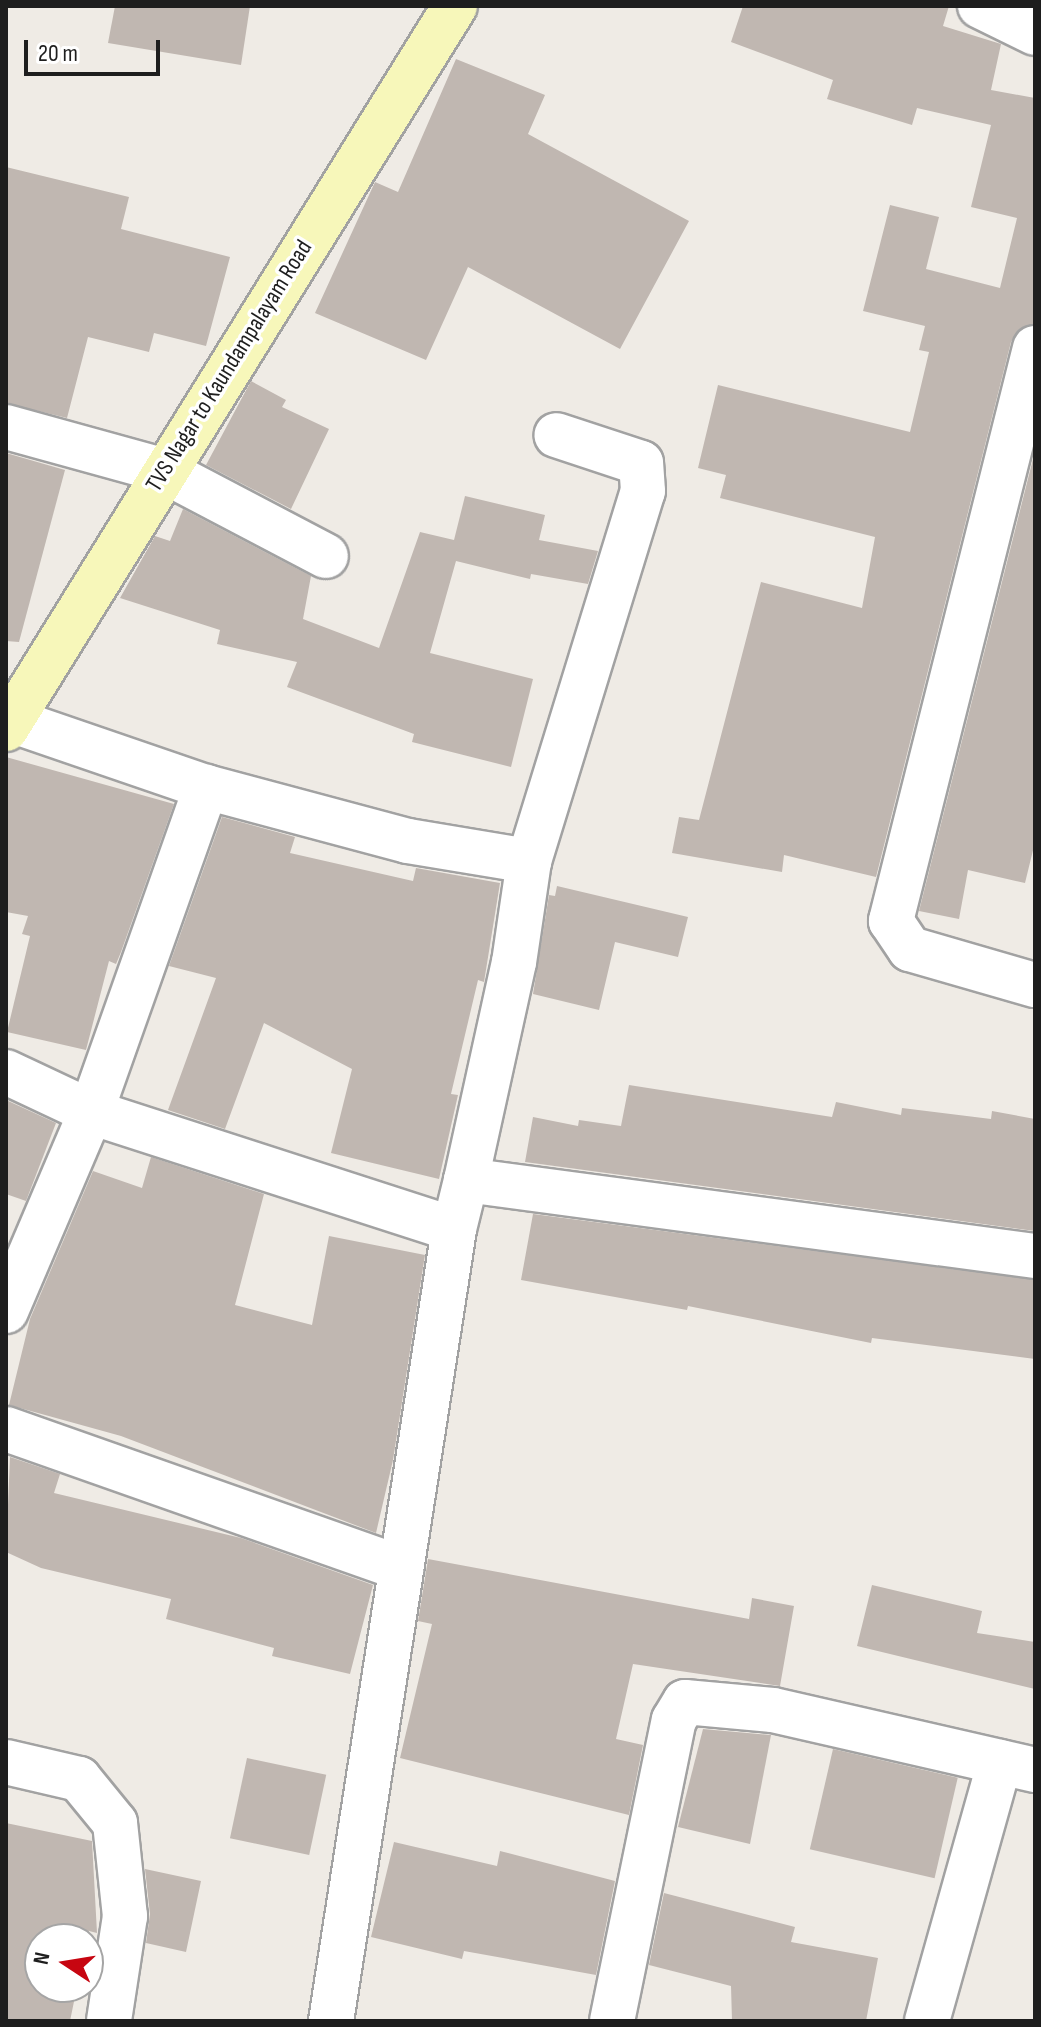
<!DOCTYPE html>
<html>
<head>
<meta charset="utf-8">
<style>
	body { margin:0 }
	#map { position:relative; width:1041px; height:2027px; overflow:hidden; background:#efebe5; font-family:"Sofia Sans Condensed",sans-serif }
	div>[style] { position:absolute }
	.building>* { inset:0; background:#c0b7b1; transform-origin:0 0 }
	.roads { filter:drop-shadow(2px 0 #a2a2a2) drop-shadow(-2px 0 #a2a2a2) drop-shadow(0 2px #a2a2a2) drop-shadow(0 -2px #a2a2a2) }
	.street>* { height:44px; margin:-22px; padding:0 22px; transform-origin:22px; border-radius:22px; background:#fff }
	.secondary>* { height:44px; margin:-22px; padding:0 22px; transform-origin:22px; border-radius:22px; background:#f7f7ba }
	span { translate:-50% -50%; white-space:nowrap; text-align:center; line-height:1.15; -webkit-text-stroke:7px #fff; paint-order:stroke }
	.street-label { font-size:24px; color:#1e1e1e }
	.frame { position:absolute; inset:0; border:8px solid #1e1e1e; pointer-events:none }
	.north { position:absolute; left:24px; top:1923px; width:80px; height:80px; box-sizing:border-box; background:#fff; border:2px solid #a5a5a5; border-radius:50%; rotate:282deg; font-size:22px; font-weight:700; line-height:32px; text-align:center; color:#1e1e1e }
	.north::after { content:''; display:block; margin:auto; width:28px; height:36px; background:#c70611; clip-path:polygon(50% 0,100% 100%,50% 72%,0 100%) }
	.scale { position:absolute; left:24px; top:40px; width:136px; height:36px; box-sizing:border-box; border:4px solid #1e1e1e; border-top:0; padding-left:10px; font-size:24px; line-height:28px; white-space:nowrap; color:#1e1e1e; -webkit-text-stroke:6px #fff; paint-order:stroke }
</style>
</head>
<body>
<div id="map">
	<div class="building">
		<i style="clip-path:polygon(115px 6px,250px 6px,241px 65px,108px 43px)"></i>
		<i style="clip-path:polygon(743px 6px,949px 6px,943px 26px,1001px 44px,991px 90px,1035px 98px,1035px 324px,1018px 330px,1011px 342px,876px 877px,784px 855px,782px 872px,672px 853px,679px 817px,699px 820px,761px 582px,862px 608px,875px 537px,720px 498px,726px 475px,698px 468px,718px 385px,910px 432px,929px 352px,919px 350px,925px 326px,863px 311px,890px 205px,939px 217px,926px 269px,1000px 288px,1017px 218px,971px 207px,991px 125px,917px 108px,912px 125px,827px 99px,833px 80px,731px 42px)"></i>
		<i style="clip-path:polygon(456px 59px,545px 95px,528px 134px,689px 221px,620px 349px,468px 267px,426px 360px,315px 313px,375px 182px,398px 192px)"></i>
		<i style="clip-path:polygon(6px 167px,129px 197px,121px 229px,230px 257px,206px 346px,154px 333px,149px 352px,88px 337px,67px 418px,6px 403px)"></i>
		<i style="clip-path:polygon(251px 381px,286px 400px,282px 407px,329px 429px,291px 509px,206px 465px)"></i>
		<i style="clip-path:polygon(1035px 451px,1035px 842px,1025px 883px,968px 870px,959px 919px,919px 911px)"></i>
		<i style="clip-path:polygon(6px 453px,65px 470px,19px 642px,6px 641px)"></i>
		<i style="clip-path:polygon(465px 496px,545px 515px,539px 540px,598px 551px,588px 584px,531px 574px,530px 579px,456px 561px,430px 653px,533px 679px,511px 767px,412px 742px,414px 734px,287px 687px,297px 662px,217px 644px,220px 630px,120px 598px,155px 536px,170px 541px,183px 509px,311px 576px,303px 619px,379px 648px,420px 532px,454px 540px)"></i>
		<i style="clip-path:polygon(6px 757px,174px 804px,121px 952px,116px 964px,109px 961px,86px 1050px,7px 1032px,30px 936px,22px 934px,28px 916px,6px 912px)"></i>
		<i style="clip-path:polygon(222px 817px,295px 837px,290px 853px,413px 881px,416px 868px,500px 883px,484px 982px,478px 980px,451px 1094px,458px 1095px,439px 1179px,331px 1153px,352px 1069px,264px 1023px,225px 1129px,168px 1110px,216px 978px,169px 966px)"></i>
		<i style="clip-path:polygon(557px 886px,688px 917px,678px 957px,615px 942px,599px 1010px,533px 994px,549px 895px,555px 896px)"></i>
		<i style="clip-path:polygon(629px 1085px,832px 1117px,836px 1102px,901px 1115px,902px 1108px,991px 1119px,992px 1111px,1035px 1119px,1035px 1231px,525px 1162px,533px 1117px,578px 1126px,579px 1120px,621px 1126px)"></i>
		<i style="clip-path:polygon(6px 1100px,56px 1123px,26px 1201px,6px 1194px)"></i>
		<i style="clip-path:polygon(151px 1157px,264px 1194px,235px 1305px,312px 1325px,329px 1236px,425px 1255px,393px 1460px,376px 1533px,121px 1436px,9px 1405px,30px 1319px,93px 1171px,142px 1188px)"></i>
		<i style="clip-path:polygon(533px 1214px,1035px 1280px,1035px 1359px,872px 1338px,871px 1343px,688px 1306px,687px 1310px,521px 1280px)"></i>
		<i style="clip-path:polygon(10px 1457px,60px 1474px,54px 1493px,241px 1538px,373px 1585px,350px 1674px,272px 1656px,274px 1648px,166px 1619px,171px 1599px,41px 1568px,6px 1552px)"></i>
		<i style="clip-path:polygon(428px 1559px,749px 1619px,752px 1598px,794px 1606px,780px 1686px,633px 1664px,616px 1739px,643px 1745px,629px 1815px,400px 1758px,432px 1624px,418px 1621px)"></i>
		<i style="clip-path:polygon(872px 1585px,982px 1611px,977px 1633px,1035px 1642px,1035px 1689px,857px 1646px)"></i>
		<i style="clip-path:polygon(703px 1729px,771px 1735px,750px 1844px,678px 1827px)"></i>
		<i style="left:833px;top:1749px;width:128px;height:103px;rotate:13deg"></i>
		<i style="left:247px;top:1758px;width:81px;height:82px;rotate:12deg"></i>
		<i style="clip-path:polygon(6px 1823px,92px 1841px,97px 1933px,89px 1931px,87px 1939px,40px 1939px,40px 1987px,77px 1987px,70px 2021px,6px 2021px)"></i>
		<i style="clip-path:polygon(394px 1842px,497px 1866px,500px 1851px,615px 1881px,596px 1975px,464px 1951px,462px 1959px,371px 1937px)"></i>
		<i style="clip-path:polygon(145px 1869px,201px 1881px,186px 1952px,146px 1943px,150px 1914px)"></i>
		<i style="clip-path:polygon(664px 1893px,795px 1927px,791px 1942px,878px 1958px,866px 2021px,732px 2021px,731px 1986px,649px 1965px)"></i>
	</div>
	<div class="roads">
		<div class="street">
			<i style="left:980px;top:6px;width:61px;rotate:26.1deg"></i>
			<i style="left:1035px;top:348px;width:591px;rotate:104.11deg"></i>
			<i style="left:891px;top:921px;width:34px;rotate:56deg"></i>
			<i style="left:910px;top:949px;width:130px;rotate:16.1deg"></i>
			<i style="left:6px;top:427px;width:162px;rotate:15.4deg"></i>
			<i style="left:162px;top:470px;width:185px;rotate:27.7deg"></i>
			<i style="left:13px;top:721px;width:204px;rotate:18.9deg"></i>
			<i style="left:206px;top:787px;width:209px;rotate:15deg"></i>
			<i style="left:408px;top:841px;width:123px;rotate:9.4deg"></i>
			<i style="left:529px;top:861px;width:102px;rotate:98.4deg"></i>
			<i style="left:514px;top:962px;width:223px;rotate:102.4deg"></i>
			<i style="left:529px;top:861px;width:387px;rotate:-72.9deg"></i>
			<i style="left:643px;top:491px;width:28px;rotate:-94deg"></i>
			<i style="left:641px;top:463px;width:89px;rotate:-161.8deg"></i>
			<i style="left:6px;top:1072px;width:94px;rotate:25.2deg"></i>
			<i style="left:91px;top:1112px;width:381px;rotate:17.9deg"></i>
			<i style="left:6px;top:1311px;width:216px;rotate:-66.9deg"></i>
			<i style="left:91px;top:1112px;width:345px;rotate:-70.5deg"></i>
			<i style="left:6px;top:1429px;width:419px;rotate:19.4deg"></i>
			<i style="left:6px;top:1762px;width:75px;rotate:13.1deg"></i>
			<i style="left:79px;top:1779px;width:57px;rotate:50.7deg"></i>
			<i style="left:115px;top:1823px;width:94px;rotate:83.9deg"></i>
			<i style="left:125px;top:1916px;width:106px;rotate:98.7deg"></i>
			<i style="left:331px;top:2021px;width:801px;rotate:-81.17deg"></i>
			<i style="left:454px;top:1229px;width:50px;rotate:-76.2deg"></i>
			<i style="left:466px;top:1180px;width:574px;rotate:7.61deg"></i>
			<i style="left:612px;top:2021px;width:307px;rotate:-78.4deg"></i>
			<i style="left:674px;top:1720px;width:21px;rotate:-59deg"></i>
			<i style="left:685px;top:1702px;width:88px;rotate:5.2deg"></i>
			<i style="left:773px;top:1710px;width:269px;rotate:12.9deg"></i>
			<i style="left:927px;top:2021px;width:269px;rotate:-74.3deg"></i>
		</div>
		<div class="secondary">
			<i style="left:6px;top:729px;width:851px;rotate:-58.16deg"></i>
		</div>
	</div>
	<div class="street-label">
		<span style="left:229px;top:366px;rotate:-58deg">TVS Nagar to Kaundampalayam Road</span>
	</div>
	<div class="frame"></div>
	<div class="north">N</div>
	<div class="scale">20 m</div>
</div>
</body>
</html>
